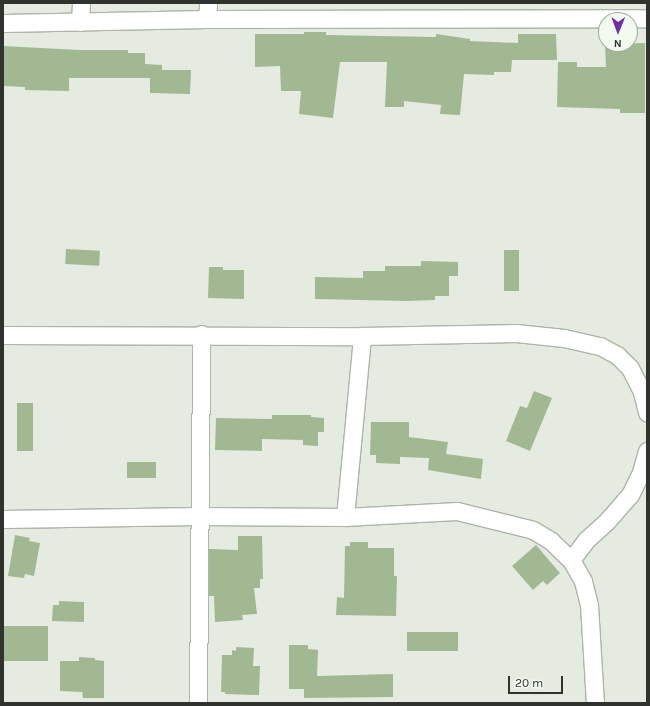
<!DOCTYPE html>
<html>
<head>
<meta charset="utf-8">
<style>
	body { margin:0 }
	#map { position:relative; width:650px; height:706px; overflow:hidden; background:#e5ebe0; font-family:Karla,sans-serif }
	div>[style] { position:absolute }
	.building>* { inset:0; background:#a2b892; transform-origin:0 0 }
	.roads { filter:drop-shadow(1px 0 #adb4a9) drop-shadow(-1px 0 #adb4a9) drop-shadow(0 1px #adb4a9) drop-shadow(0 -1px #adb4a9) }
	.street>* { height:17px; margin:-8.5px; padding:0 8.5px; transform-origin:8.5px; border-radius:8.5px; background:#fff }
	span { translate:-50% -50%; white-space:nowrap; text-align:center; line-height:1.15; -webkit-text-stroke:3.5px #f2f9ee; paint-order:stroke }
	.frame { position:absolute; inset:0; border:4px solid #30322e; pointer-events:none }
	.north { position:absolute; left:598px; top:12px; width:40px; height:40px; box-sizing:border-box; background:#f2f9ee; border:1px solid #a4a9a1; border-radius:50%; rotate:181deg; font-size:11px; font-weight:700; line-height:16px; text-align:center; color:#30322e }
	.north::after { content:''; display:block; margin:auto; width:14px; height:18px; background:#6e2fa4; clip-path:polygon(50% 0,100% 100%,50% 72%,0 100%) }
	.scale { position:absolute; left:508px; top:676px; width:55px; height:18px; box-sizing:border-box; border:2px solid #30322e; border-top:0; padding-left:5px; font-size:12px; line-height:14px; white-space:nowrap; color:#30322e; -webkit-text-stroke:3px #f2f9ee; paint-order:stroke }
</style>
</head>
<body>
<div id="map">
	<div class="building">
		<i style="clip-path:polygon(304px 32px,326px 32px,326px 35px,436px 37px,436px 34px,470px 39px,470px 41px,518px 43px,518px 34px,556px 34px,557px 60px,512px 60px,511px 72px,494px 72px,494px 75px,464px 74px,460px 115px,440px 114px,441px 105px,404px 101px,404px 107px,385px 107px,387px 62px,340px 62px,333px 118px,299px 114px,301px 91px,281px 91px,280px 66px,255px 67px,255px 34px,304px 34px)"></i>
		<i style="clip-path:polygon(605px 43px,606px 44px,645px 43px,645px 113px,620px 113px,620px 109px,557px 107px,558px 62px,577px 62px,577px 67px,606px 67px)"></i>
		<i style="clip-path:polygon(3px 46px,79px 50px,128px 50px,128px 53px,145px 53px,145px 64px,162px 65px,162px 70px,191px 70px,190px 94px,150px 93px,150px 78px,69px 78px,69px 91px,25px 90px,25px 87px,3px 86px)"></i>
		<i style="left:66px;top:249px;width:34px;height:15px;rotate:3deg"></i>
		<i style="left:519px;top:250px;width:41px;height:15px;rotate:90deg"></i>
		<i style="clip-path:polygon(421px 261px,458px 262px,458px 276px,449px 276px,449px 296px,435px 296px,435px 300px,407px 301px,315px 299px,315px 277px,363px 278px,363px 271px,385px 271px,385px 266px,421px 266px)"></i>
		<i style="clip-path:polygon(209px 267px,223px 267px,223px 270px,244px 270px,244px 299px,208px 298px)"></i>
		<i style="clip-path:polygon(534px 391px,552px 398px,530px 451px,506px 441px,520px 406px,527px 408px)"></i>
		<i style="left:17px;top:403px;width:16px;height:48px"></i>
		<i style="clip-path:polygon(272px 415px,311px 415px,311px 417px,324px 418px,324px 432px,318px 432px,318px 446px,303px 445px,303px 440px,262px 439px,262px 451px,215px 450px,216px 418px,272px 419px)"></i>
		<i style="clip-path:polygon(371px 422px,409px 422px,409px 437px,448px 442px,446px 454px,483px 459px,481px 479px,428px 470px,429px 458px,400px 457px,400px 464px,376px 463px,376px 455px,370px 455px)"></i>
		<i style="left:127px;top:462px;width:29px;height:16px"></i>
		<i style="clip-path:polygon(15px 535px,30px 538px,29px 541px,40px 543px,34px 576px,25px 574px,24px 578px,8px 576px)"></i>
		<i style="clip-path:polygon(238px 536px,262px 536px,263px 579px,260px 579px,260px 588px,254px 588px,257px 614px,242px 615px,243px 620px,215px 622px,214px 596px,209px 596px,209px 549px,238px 550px)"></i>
		<i style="clip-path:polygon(350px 542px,368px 542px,368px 548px,394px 548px,394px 576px,397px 576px,396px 616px,336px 615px,337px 597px,344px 598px,345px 546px,350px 546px)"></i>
		<i style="clip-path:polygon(536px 545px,560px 573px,547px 585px,543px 581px,533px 590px,512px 566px)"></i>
		<i style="clip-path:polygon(59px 601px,84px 602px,84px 622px,52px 621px,53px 605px,59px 605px)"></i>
		<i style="left:3px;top:626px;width:45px;height:35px"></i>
		<i style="left:407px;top:632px;width:51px;height:19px"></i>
		<i style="clip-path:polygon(289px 645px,308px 645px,308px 649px,318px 650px,317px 676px,393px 674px,393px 697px,304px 698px,304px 689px,289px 689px)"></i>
		<i style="clip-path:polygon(236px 647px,254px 648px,253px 666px,260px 666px,259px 695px,225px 694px,225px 692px,221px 692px,222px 655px,232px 655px,232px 650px,236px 651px)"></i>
		<i style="clip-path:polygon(79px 657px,95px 658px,95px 660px,104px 661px,104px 698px,83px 698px,82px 692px,60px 691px,60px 661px,79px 661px)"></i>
	</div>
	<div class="roads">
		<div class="street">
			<i style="left:207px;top:19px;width:16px;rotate:-86deg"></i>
			<i style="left:80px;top:22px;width:19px;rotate:-87deg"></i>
			<i style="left:3px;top:23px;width:204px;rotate:-1.1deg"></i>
			<i style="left:207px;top:19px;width:440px;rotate:-0.1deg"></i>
			<i style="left:3px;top:335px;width:359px;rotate:0.2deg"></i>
			<i style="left:362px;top:336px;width:154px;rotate:-1.1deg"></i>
			<i style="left:516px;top:333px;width:48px;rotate:5.9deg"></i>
			<i style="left:564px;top:338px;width:37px;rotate:13deg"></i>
			<i style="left:600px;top:346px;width:19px;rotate:28deg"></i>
			<i style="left:617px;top:355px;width:18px;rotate:45deg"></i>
			<i style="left:630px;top:368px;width:27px;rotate:63deg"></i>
			<i style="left:642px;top:392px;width:21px;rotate:76deg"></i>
			<i style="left:345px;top:517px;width:182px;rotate:-84.6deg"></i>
			<i style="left:3px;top:519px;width:196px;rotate:-0.9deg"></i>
			<i style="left:199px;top:516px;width:146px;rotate:0.4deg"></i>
			<i style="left:345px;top:517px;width:112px;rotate:-3.1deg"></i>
			<i style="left:457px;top:511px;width:78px;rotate:14deg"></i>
			<i style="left:533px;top:530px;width:21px;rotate:31deg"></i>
			<i style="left:551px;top:541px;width:28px;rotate:44deg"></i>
			<i style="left:571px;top:560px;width:24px;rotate:60deg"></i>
			<i style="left:583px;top:581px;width:25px;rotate:76deg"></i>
			<i style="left:589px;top:605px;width:98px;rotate:86.5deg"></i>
			<i style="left:571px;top:560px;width:25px;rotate:-53deg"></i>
			<i style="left:586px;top:540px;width:28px;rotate:-42deg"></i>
			<i style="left:607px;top:521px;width:35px;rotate:-49deg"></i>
			<i style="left:630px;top:495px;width:25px;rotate:-64deg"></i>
			<i style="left:641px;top:472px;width:22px;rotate:-74deg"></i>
			<i style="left:198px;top:703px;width:369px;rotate:-89.5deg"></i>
		</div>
	</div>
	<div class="frame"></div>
	<div class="north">N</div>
	<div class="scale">20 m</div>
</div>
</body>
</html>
